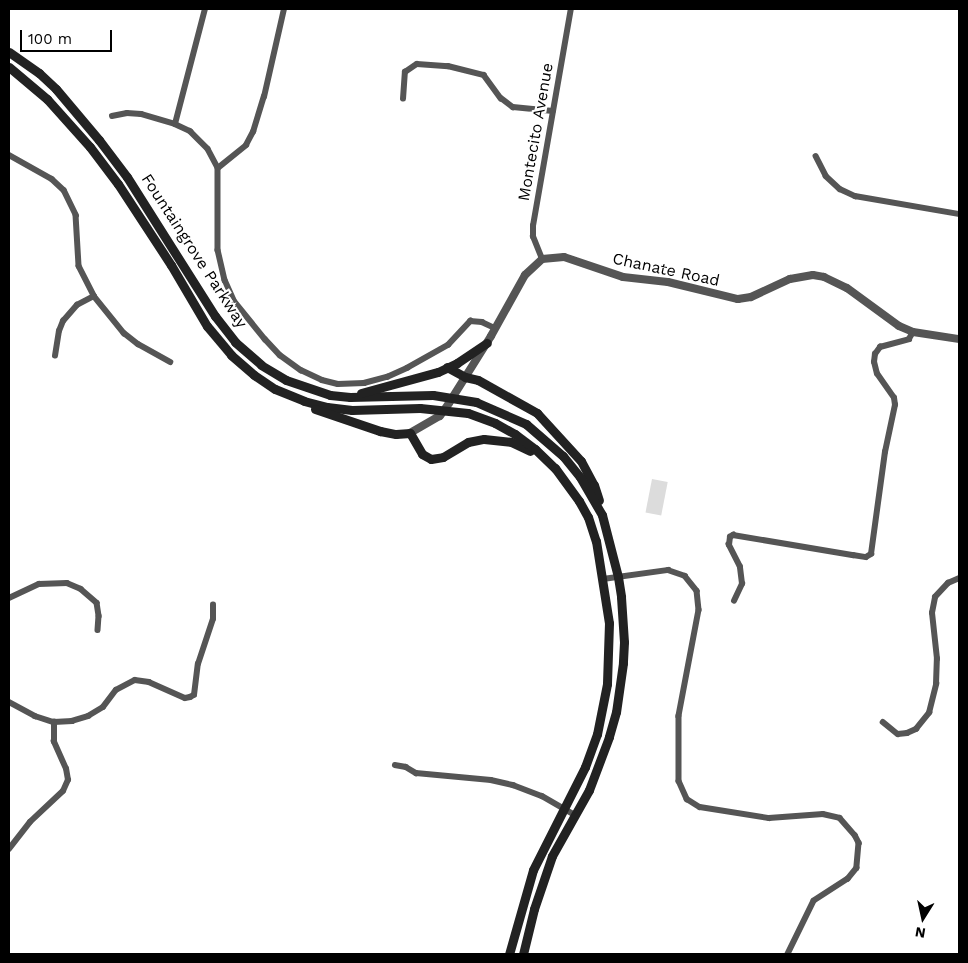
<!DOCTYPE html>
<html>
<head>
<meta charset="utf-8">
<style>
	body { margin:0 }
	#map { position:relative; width:968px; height:963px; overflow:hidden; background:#fff; font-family:"Work Sans",sans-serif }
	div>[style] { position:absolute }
	.green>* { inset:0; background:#dcdcdc; transform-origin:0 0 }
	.minor>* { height:5.5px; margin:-2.75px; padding:0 2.75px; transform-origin:2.75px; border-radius:2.75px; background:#555 }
	.tertiary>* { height:8px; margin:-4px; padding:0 4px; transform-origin:4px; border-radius:4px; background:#555 }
	.secondary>* { height:9px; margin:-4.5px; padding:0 4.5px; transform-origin:4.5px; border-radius:4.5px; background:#222 }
	.secondary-bridge>* { height:9px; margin:-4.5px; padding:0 4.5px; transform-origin:4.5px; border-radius:4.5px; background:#222 }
	span { translate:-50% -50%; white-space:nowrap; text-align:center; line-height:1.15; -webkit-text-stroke:4px #fff; paint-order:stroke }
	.street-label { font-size:16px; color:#000 }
	.frame { position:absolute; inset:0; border:10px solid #000; pointer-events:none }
	.north { position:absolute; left:898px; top:893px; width:50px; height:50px; -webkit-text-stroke:4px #fff; paint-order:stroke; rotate:190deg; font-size:14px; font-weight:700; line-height:20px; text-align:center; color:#000 }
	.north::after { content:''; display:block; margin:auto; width:18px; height:22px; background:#000; clip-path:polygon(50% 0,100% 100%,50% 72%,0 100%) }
	.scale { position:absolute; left:20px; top:30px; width:92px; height:22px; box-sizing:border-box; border:2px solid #000; border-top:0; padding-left:6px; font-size:15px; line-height:18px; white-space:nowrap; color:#000; -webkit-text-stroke:4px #fff; paint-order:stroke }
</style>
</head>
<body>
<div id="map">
	<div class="green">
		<i style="left:652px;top:479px;width:16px;height:34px;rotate:11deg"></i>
	</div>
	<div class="minor">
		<i style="left:403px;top:99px;width:27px;rotate:-86deg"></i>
		<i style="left:405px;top:72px;width:14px;rotate:-34deg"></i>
		<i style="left:417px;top:64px;width:31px;rotate:4deg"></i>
		<i style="left:448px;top:66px;width:37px;rotate:14deg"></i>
		<i style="left:484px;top:75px;width:29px;rotate:54deg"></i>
		<i style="left:501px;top:98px;width:15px;rotate:37deg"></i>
		<i style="left:513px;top:107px;width:40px;rotate:5.7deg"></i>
		<i style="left:112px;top:116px;width:15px;rotate:-11deg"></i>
		<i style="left:127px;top:113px;width:14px;rotate:4deg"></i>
		<i style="left:141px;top:114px;width:35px;rotate:16deg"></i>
		<i style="left:175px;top:124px;width:17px;rotate:25deg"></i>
		<i style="left:190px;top:131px;width:25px;rotate:45deg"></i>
		<i style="left:208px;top:149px;width:21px;rotate:62deg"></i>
		<i style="left:218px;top:168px;width:82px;rotate:90deg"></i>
		<i style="left:218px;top:250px;width:31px;rotate:77deg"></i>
		<i style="left:225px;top:280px;width:24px;rotate:66deg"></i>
		<i style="left:235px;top:302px;width:48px;rotate:51deg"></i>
		<i style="left:265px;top:339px;width:22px;rotate:47deg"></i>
		<i style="left:280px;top:355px;width:26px;rotate:36deg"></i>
		<i style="left:301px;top:370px;width:23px;rotate:25deg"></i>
		<i style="left:322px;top:380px;width:16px;rotate:14deg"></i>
		<i style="left:338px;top:384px;width:26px;rotate:-2deg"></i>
		<i style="left:364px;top:383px;width:24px;rotate:-15deg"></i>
		<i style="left:387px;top:377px;width:22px;rotate:-24deg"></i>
		<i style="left:407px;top:368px;width:47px;rotate:-29.3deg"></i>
		<i style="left:448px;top:345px;width:33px;rotate:-47deg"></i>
		<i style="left:470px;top:321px;width:12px;rotate:5deg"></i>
		<i style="left:482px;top:322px;width:14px;rotate:25deg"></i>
		<i style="left:175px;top:124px;width:119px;rotate:-75.4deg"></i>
		<i style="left:9px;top:155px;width:49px;rotate:29.2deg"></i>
		<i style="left:52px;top:179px;width:16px;rotate:43deg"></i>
		<i style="left:64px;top:190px;width:28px;rotate:64deg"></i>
		<i style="left:76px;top:215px;width:51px;rotate:86.6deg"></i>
		<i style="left:79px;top:266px;width:34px;rotate:63deg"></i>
		<i style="left:94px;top:296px;width:48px;rotate:51deg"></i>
		<i style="left:124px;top:333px;width:18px;rotate:38deg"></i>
		<i style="left:138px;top:344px;width:37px;rotate:29deg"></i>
		<i style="left:816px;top:156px;width:22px;rotate:63deg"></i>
		<i style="left:826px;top:176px;width:19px;rotate:43deg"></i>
		<i style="left:840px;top:189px;width:17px;rotate:25deg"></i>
		<i style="left:855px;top:196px;width:106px;rotate:9.8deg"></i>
		<i style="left:218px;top:168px;width:36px;rotate:-39deg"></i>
		<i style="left:246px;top:145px;width:15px;rotate:-62deg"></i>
		<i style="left:253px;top:132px;width:37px;rotate:-73deg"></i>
		<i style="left:264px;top:97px;width:90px;rotate:-77.2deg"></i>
		<i style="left:542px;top:259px;width:24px;rotate:-112deg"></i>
		<i style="left:533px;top:237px;width:11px;rotate:-90deg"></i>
		<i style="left:533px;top:226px;width:220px;rotate:-80.1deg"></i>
		<i style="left:55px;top:356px;width:25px;rotate:-81deg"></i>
		<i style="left:59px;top:331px;width:11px;rotate:-68deg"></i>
		<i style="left:63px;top:321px;width:21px;rotate:-49deg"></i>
		<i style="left:77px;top:305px;width:19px;rotate:-28deg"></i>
		<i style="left:603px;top:579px;width:66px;rotate:-7.9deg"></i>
		<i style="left:668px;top:570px;width:18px;rotate:19deg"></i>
		<i style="left:685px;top:576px;width:19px;rotate:51deg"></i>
		<i style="left:697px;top:591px;width:19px;rotate:84deg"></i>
		<i style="left:699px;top:610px;width:108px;rotate:100.7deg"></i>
		<i style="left:679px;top:716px;width:65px;rotate:90deg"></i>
		<i style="left:679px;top:781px;width:20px;rotate:66deg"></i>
		<i style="left:687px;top:799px;width:15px;rotate:32deg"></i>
		<i style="left:700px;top:807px;width:70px;rotate:9.1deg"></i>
		<i style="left:769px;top:818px;width:54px;rotate:-4.2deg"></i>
		<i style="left:823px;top:814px;width:17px;rotate:13deg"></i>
		<i style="left:840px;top:818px;width:23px;rotate:49deg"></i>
		<i style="left:855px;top:835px;width:9px;rotate:63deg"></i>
		<i style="left:859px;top:843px;width:25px;rotate:95deg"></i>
		<i style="left:857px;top:868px;width:14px;rotate:129deg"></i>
		<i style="left:848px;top:879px;width:40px;rotate:147.1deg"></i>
		<i style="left:814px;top:901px;width:59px;rotate:116.1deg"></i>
		<i style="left:9px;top:598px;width:33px;rotate:-25deg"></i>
		<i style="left:39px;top:584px;width:28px;rotate:-2deg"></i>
		<i style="left:67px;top:583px;width:15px;rotate:23deg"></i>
		<i style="left:81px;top:589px;width:21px;rotate:41deg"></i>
		<i style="left:97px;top:603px;width:13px;rotate:81deg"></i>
		<i style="left:99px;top:616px;width:14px;rotate:94deg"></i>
		<i style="left:734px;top:601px;width:19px;rotate:-65deg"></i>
		<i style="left:742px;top:584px;width:17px;rotate:-97deg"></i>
		<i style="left:740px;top:567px;width:25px;rotate:-117deg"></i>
		<i style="left:729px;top:545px;width:8px;rotate:-83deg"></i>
		<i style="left:730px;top:537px;width:4px;rotate:-34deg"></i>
		<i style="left:733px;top:535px;width:122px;rotate:9.5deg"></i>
		<i style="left:853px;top:555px;width:13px;rotate:9deg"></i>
		<i style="left:866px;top:557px;width:6px;rotate:-31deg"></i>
		<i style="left:871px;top:554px;width:103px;rotate:-82.2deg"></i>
		<i style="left:885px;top:452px;width:48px;rotate:-78deg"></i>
		<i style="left:895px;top:405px;width:7px;rotate:-98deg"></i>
		<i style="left:894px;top:398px;width:29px;rotate:-125deg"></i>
		<i style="left:877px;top:374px;width:12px;rotate:-104deg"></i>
		<i style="left:874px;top:362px;width:8px;rotate:-83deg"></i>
		<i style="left:875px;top:354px;width:9px;rotate:-54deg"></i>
		<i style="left:880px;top:347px;width:30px;rotate:-15deg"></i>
		<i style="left:909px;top:339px;width:8px;rotate:-60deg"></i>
		<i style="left:9px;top:702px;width:30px;rotate:28deg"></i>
		<i style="left:35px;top:716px;width:20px;rotate:18deg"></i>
		<i style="left:54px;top:722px;width:18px;rotate:-3deg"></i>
		<i style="left:72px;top:721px;width:17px;rotate:-17deg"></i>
		<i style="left:88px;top:716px;width:17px;rotate:-31deg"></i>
		<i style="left:103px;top:707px;width:21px;rotate:-53deg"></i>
		<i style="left:116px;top:690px;width:21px;rotate:-28deg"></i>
		<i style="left:135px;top:680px;width:14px;rotate:8deg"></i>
		<i style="left:149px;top:682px;width:39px;rotate:24deg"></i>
		<i style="left:185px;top:698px;width:5px;rotate:-11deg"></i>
		<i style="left:190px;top:697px;width:4px;rotate:-27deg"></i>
		<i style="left:194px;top:695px;width:31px;rotate:-83deg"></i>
		<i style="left:198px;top:664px;width:47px;rotate:-71.6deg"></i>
		<i style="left:213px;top:619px;width:14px;rotate:-90deg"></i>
		<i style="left:883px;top:722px;width:19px;rotate:39deg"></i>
		<i style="left:898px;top:734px;width:9px;rotate:-6deg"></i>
		<i style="left:907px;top:733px;width:10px;rotate:-24deg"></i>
		<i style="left:916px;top:729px;width:21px;rotate:-51deg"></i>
		<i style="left:929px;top:713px;width:30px;rotate:-76deg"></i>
		<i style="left:936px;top:684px;width:25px;rotate:-88deg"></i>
		<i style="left:937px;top:659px;width:46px;rotate:-96.2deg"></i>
		<i style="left:932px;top:613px;width:16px;rotate:-79deg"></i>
		<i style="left:935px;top:597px;width:19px;rotate:-47deg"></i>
		<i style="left:948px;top:583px;width:12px;rotate:-24deg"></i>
		<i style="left:395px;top:765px;width:11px;rotate:10deg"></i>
		<i style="left:406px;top:767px;width:12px;rotate:31deg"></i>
		<i style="left:416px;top:773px;width:75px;rotate:5.3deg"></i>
		<i style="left:491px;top:780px;width:23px;rotate:13deg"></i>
		<i style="left:513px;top:785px;width:31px;rotate:21deg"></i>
		<i style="left:542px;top:796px;width:38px;rotate:30deg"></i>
		<i style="left:9px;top:849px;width:34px;rotate:-52deg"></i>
		<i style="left:30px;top:822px;width:45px;rotate:-43.2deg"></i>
		<i style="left:63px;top:791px;width:12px;rotate:-66deg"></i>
		<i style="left:68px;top:780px;width:11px;rotate:-100deg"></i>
		<i style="left:66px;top:769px;width:30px;rotate:-114deg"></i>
		<i style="left:54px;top:742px;width:20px;rotate:-90deg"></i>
	</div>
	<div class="tertiary">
		<i style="left:410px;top:433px;width:34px;rotate:-30deg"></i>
		<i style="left:440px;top:416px;width:16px;rotate:-55deg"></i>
		<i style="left:449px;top:403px;width:79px;rotate:-57.9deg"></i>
		<i style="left:491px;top:336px;width:70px;rotate:-60.9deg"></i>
		<i style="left:525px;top:275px;width:23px;rotate:-43deg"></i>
		<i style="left:542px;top:259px;width:22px;rotate:-5deg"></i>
		<i style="left:564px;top:257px;width:62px;rotate:18.7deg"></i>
		<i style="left:623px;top:277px;width:45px;rotate:6.3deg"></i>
		<i style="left:668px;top:282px;width:72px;rotate:13.7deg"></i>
		<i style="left:738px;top:299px;width:13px;rotate:-9deg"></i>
		<i style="left:751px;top:297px;width:43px;rotate:-24.8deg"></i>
		<i style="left:790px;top:279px;width:23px;rotate:-10deg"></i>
		<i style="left:813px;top:275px;width:11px;rotate:10deg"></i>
		<i style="left:824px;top:277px;width:25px;rotate:26deg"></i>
		<i style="left:847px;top:288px;width:64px;rotate:36.2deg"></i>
		<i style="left:899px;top:326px;width:15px;rotate:23deg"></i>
		<i style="left:913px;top:332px;width:47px;rotate:8.7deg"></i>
	</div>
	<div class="secondary">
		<i style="left:9px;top:52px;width:37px;rotate:35deg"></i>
		<i style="left:39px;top:73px;width:23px;rotate:43deg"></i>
		<i style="left:56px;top:89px;width:67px;rotate:49.9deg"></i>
		<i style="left:99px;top:140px;width:46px;rotate:52.9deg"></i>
		<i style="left:127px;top:177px;width:165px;rotate:57.7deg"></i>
		<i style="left:215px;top:316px;width:33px;rotate:52deg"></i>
		<i style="left:235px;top:342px;width:35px;rotate:41deg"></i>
		<i style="left:261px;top:365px;width:29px;rotate:31deg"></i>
		<i style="left:286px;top:380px;width:46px;rotate:18.8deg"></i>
		<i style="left:330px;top:395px;width:20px;rotate:6deg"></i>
		<i style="left:350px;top:397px;width:83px;rotate:-1.4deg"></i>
		<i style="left:9px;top:67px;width:50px;rotate:40.1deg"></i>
		<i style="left:47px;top:99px;width:64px;rotate:48.1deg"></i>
		<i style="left:90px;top:147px;width:46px;rotate:52.9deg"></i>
		<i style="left:118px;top:184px;width:97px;rotate:56.8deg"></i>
		<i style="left:171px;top:265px;width:71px;rotate:59.5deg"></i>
		<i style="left:207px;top:326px;width:38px;rotate:50deg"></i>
		<i style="left:231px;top:355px;width:30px;rotate:41deg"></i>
		<i style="left:254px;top:375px;width:25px;rotate:34deg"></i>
		<i style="left:275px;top:389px;width:31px;rotate:22deg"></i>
		<i style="left:304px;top:401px;width:24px;rotate:15deg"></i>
		<i style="left:327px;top:407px;width:25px;rotate:7deg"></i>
		<i style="left:352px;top:410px;width:68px;rotate:-1.7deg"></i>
		<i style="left:447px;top:367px;width:21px;rotate:29deg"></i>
		<i style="left:465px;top:377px;width:13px;rotate:13deg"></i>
		<i style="left:478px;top:380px;width:68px;rotate:29.2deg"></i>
		<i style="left:537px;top:413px;width:65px;rotate:47.5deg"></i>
		<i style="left:581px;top:461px;width:27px;rotate:62deg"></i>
		<i style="left:594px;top:485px;width:16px;rotate:72deg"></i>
		<i style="left:361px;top:393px;width:80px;rotate:-15.3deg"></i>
		<i style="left:438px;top:372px;width:21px;rotate:-25deg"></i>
		<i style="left:457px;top:363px;width:36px;rotate:-34deg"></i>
		<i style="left:476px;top:402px;width:55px;rotate:23.7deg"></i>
		<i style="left:526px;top:424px;width:49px;rotate:40.9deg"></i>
		<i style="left:563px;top:456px;width:27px;rotate:51deg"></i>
		<i style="left:580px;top:477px;width:44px;rotate:59.9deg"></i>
		<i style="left:602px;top:515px;width:64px;rotate:75.5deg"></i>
		<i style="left:618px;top:577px;width:20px;rotate:81deg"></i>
		<i style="left:621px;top:597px;width:45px;rotate:86.2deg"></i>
		<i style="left:624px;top:642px;width:21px;rotate:93deg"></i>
		<i style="left:623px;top:663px;width:49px;rotate:98.1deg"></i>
		<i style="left:616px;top:712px;width:26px;rotate:106deg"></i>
		<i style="left:609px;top:737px;width:57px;rotate:110.7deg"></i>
		<i style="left:589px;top:790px;width:76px;rotate:119.3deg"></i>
		<i style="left:552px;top:856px;width:56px;rotate:108.8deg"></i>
		<i style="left:534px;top:909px;width:46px;rotate:103.7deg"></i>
		<i style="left:315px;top:409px;width:69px;rotate:18.7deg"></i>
		<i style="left:380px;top:431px;width:16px;rotate:11deg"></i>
		<i style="left:396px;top:434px;width:14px;rotate:-4deg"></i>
		<i style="left:410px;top:433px;width:24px;rotate:60deg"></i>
		<i style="left:422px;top:454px;width:10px;rotate:29deg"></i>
		<i style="left:431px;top:459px;width:12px;rotate:-9deg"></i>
		<i style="left:443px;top:457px;width:29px;rotate:-31deg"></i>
		<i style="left:468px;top:442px;width:16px;rotate:-11deg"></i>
		<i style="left:484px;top:439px;width:27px;rotate:6deg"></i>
		<i style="left:511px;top:442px;width:21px;rotate:25deg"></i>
		<i style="left:468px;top:413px;width:29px;rotate:20deg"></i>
		<i style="left:495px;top:423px;width:23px;rotate:29deg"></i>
		<i style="left:515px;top:434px;width:25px;rotate:37deg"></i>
		<i style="left:535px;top:449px;width:28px;rotate:44deg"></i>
		<i style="left:555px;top:468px;width:41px;rotate:54deg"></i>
		<i style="left:579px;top:501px;width:18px;rotate:61deg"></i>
		<i style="left:588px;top:517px;width:25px;rotate:72deg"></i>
		<i style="left:596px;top:541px;width:83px;rotate:81deg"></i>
		<i style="left:609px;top:623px;width:61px;rotate:91.9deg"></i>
		<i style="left:607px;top:684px;width:51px;rotate:101.3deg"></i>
		<i style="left:597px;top:734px;width:35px;rotate:110deg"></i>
		<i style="left:585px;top:767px;width:115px;rotate:116.8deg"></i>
		<i style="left:533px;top:870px;width:87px;rotate:105.9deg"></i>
	</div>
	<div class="secondary-bridge">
		<i style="left:433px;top:395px;width:44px;rotate:9.2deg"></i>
		<i style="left:420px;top:408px;width:48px;rotate:5.9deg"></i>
	</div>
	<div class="street-label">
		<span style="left:536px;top:132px;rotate:-80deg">Montecito Avenue</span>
		<span style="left:194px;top:251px;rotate:57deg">Fountaingrove Parkway</span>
		<span style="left:666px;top:270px;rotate:12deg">Chanate Road</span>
	</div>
	<div class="frame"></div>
	<div class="north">N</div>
	<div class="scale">100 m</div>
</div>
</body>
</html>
